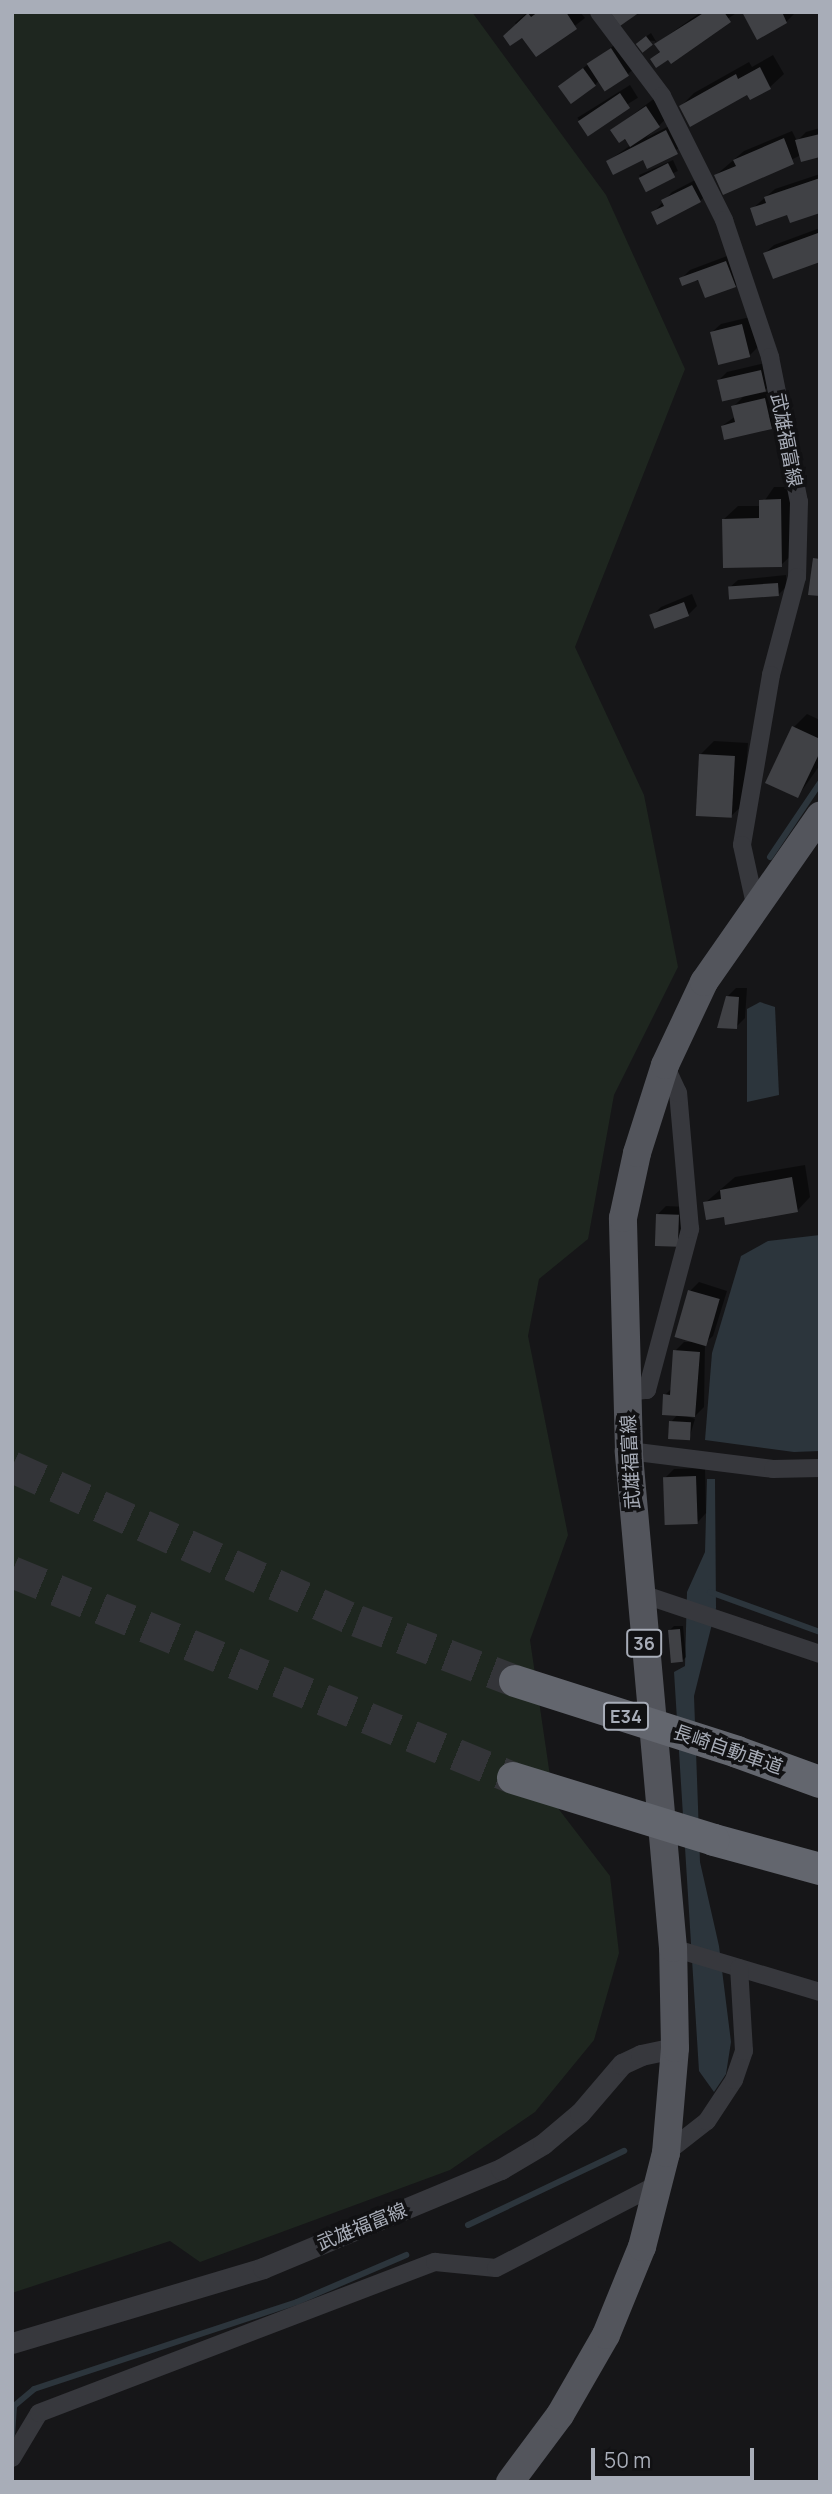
<!DOCTYPE html>
<html>
<head>
<meta charset="utf-8">
<style>
	body { margin:0 }
	#map { position:relative; width:832px; height:2494px; overflow:hidden; background:#161618; font-family:Manrope,"Noto Sans JP",sans-serif }
	div>[style] { position:absolute }
	.green>* { inset:0; background:#1e261f }
	.water>* { inset:0; background:#2c353c }
	.shadow>* { inset:0; background:#0007; transform-origin:0 0 }
	.stream>* { height:6px; margin:-3px; padding:0 3px; transform-origin:3px; border-radius:3px; background:#2c353c }
	.building>* { inset:0; background:#404145; transform-origin:0 0 }
	.motorway-tunnel>* { height:32px; margin-top:-16px; transform-origin:0; background:repeating-linear-gradient(90deg,#333438 0 32px,transparent 0 48px) }
	.minor>* { height:18px; margin:-9px; padding:0 9px; transform-origin:9px; border-radius:9px; background:#37383d }
	.tertiary>* { height:21px; margin:-10.5px; padding:0 10.5px; transform-origin:10.5px; border-radius:10.5px; background:#37383d }
	.primary>* { height:28px; margin:-14px; padding:0 14px; transform-origin:14px; border-radius:14px; background:#53555c }
	.motorway>* { height:32px; margin:-16px; padding:0 16px; transform-origin:16px; border-radius:16px; background:#63666e }
	.motorway-bridge>* { height:32px; margin:-16px; padding:0 16px; transform-origin:16px; border-radius:16px; background:#63666e }
	span { translate:-50% -50%; white-space:nowrap; text-align:center; line-height:1.15; -webkit-text-stroke:7px #111113; paint-order:stroke }
	.shield-label span { padding:2px 5px; background:#111113; border:2px solid; border-radius:5px; -webkit-text-stroke-width:0 }
	.shield-label { font-size:18px; color:#a8adb8; font-weight:700 }
	.street-label { font-size:19px; color:#a8adb8 }
	.frame { position:absolute; inset:0; border:14px solid #a8adb8; pointer-events:none }
	.scale { position:absolute; left:591px; top:2448px; width:163px; height:32px; box-sizing:border-box; border:4px solid #a8adb8; border-top:0; padding-left:9px; font-size:21px; line-height:24px; white-space:nowrap; color:#a8adb8; -webkit-text-stroke:5px #111113; paint-order:stroke }
</style>
</head>
<body>
<div id="map">
	<div class="green">
		<i style="clip-path:polygon(12px 12px,472px 12px,606px 195px,685px 369px,575px 647px,644px 795px,678px 967px,614px 1095px,588px 1239px,539px 1279px,528px 1336px,568px 1535px,530px 1640px,554px 1803px,610px 1876px,619px 1953px,594px 2040px,535px 2112px,450px 2170px,200px 2262px,170px 2241px,12px 2293px)"></i>
	</div>
	<div class="water">
		<i style="clip-path:polygon(760px 1002px,775px 1007px,779px 1095px,747px 1102px,747px 1009px)"></i>
		<i style="clip-path:polygon(820px 1235px,820px 1451px,794px 1452px,705px 1440px,712px 1353px,741px 1256px,768px 1241px)"></i>
		<i style="clip-path:polygon(707px 1479px,715px 1479px,716px 1608px,694px 1696px,700px 1862px,719px 1946px,731px 2042px,726px 2074px,714px 2092px,699px 2071px,674px 1672px,685px 1666px,687px 1592px,705px 1552px)"></i>
	</div>
	<div class="shadow">
		<i style="clip-path:polygon(528px 12px,580px 12px,585px 18px,537px 55px,515px 23px)"></i>
		<i style="clip-path:polygon(701px 12px,738px 12px,668px 58px,652px 59px,661px 50px,655px 41px,641px 40px,651px 33px,657px 43px)"></i>
		<i style="clip-path:polygon(744px 12px,795px 12px,795px 13px,786px 22px)"></i>
		<i style="clip-path:polygon(620px 41px,637px 66px,628px 74px,606px 89px,599px 80px,595px 85px,560px 85px)"></i>
		<i style="clip-path:polygon(773px 55px,784px 74px,770px 87px,751px 98px,748px 92px,681px 106px,694px 93px,749px 62px,752px 67px)"></i>
		<i style="left:630px;top:85px;width:15px;height:62px;rotate:58deg"></i>
		<i style="clip-path:polygon(655px 98px,668px 117px,646px 138px,675px 123px,686px 144px,648px 167px,643px 158px,608px 161px,631px 145px,612px 130px)"></i>
		<i style="clip-path:polygon(820px 128px,820px 155px,801px 155px,724px 193px,716px 175px,744px 151px,792px 131px,797px 141px,806px 132px)"></i>
		<i style="left:673px;top:160px;width:12px;height:37px;rotate:66deg"></i>
		<i style="clip-path:polygon(820px 174px,820px 211px,752px 209px,775px 189px)"></i>
		<i style="clip-path:polygon(701px 177px,709px 192px,700px 201px,653px 213px,672px 192px)"></i>
		<i style="clip-path:polygon(820px 228px,820px 260px,765px 253px,774px 245px)"></i>
		<i style="clip-path:polygon(735px 253px,744px 277px,735px 286px,681px 279px,690px 270px)"></i>
		<i style="clip-path:polygon(750px 317px,758px 347px,749px 356px,712px 332px,721px 324px)"></i>
		<i style="clip-path:polygon(769px 362px,774px 381px,762px 393px,774px 390px,780px 418px,771px 427px,722px 426px,736px 416px,733px 407px,746px 394px,718px 381px,727px 372px)"></i>
		<i style="clip-path:polygon(774px 487px,794px 487px,795px 552px,781px 565px,724px 519px,738px 506px,761px 506px)"></i>
		<i style="clip-path:polygon(786px 575px,787px 586px,778px 595px,729px 588px,738px 580px)"></i>
		<i style="clip-path:polygon(692px 594px,697px 606px,688px 615px,657px 628px,652px 616px,661px 607px)"></i>
		<i style="clip-path:polygon(807px 714px,820px 720px,820px 765px,798px 796px,794px 727px)"></i>
		<i style="clip-path:polygon(714px 741px,748px 743px,744px 804px,730px 817px,701px 754px)"></i>
		<i style="clip-path:polygon(736px 988px,747px 988px,745px 1018px,736px 1027px,727px 997px)"></i>
		<i style="clip-path:polygon(805px 1165px,810px 1197px,797px 1211px,705px 1203px,735px 1177px)"></i>
		<i style="clip-path:polygon(666px 1206px,687px 1207px,684px 1237px,676px 1246px,658px 1214px)"></i>
		<i style="clip-path:polygon(699px 1282px,727px 1291px,713px 1336px,705px 1343px,704px 1407px,695px 1416px,684px 1415px,695px 1419px,689px 1439px,671px 1422px,678px 1414px,665px 1395px,672px 1388px,675px 1351px,684px 1342px,692px 1342px,690px 1291px)"></i>
		<i style="clip-path:polygon(705px 1468px,706px 1513px,698px 1522px,665px 1478px,674px 1469px)"></i>
		<i style="clip-path:polygon(674px 1626px,683px 1626px,686px 1657px,682px 1661px,670px 1630px)"></i>
	</div>
	<div class="stream">
		<i style="left:770px;top:857px;width:89px;rotate:-56deg"></i>
		<i style="left:710px;top:1592px;width:117px;rotate:20deg"></i>
		<i style="left:468px;top:2225px;width:173px;rotate:-25.4deg"></i>
		<i style="left:12px;top:2435px;width:29px;rotate:-86deg"></i>
		<i style="left:14px;top:2406px;width:26px;rotate:-40deg"></i>
		<i style="left:34px;top:2389px;width:277px;rotate:-18.3deg"></i>
		<i style="left:297px;top:2302px;width:119px;rotate:-23.3deg"></i>
	</div>
	<div class="building">
		<i style="clip-path:polygon(538px 12px,566px 12px,577px 29px,536px 57px,522px 38px,510px 46px,503px 36px,528px 13px,531px 17px)"></i>
		<i style="clip-path:polygon(610px 12px,640px 12px,620px 26px)"></i>
		<i style="clip-path:polygon(705px 12px,724px 12px,731px 22px,671px 64px,668px 60px,656px 68px,650px 59px,660px 52px,654px 44px)"></i>
		<i style="clip-path:polygon(742px 12px,782px 12px,787px 23px,757px 40px)"></i>
		<i style="left:646px;top:36px;width:11px;height:13px;rotate:52deg"></i>
		<i style="left:611px;top:48px;width:33px;height:29px;rotate:57deg"></i>
		<i style="clip-path:polygon(760px 67px,771px 89px,750px 100px,747px 95px,690px 127px,679px 106px,736px 74px,738px 79px)"></i>
		<i style="left:583px;top:68px;width:22px;height:31px;rotate:54deg"></i>
		<i style="left:620px;top:93px;width:18px;height:51px;rotate:56deg"></i>
		<i style="clip-path:polygon(646px 106px,660px 127px,630px 147px,625px 139px,619px 143px,610px 130px)"></i>
		<i style="clip-path:polygon(666px 130px,678px 154px,647px 169px,643px 160px,613px 175px,606px 161px)"></i>
		<i style="clip-path:polygon(820px 134px,820px 157px,801px 162px,795px 140px)"></i>
		<i style="clip-path:polygon(784px 138px,794px 164px,723px 195px,714px 175px,736px 166px,733px 160px)"></i>
		<i style="left:668px;top:163px;width:16px;height:33px;rotate:63deg"></i>
		<i style="clip-path:polygon(820px 178px,820px 213px,790px 223px,787px 215px,756px 226px,750px 208px,766px 203px,764px 197px)"></i>
		<i style="clip-path:polygon(692px 185px,701px 202px,657px 225px,651px 212px,664px 206px,661px 200px)"></i>
		<i style="clip-path:polygon(818px 233px,820px 262px,773px 279px,763px 253px)"></i>
		<i style="clip-path:polygon(726px 261px,736px 287px,705px 298px,698px 280px,682px 286px,679px 278px)"></i>
		<i style="left:742px;top:324px;width:34px;height:33px;rotate:76deg"></i>
		<i style="left:761px;top:370px;width:22px;height:45px;rotate:77deg"></i>
		<i style="clip-path:polygon(765px 398px,772px 429px,724px 440px,721px 426px,735px 422px,731px 406px)"></i>
		<i style="clip-path:polygon(781px 499px,782px 567px,723px 568px,722px 519px,759px 518px,759px 500px)"></i>
		<i style="clip-path:polygon(813px 558px,820px 559px,820px 596px,808px 595px)"></i>
		<i style="left:778px;top:583px;width:13px;height:50px;rotate:86deg"></i>
		<i style="left:684px;top:602px;width:15px;height:37px;rotate:70deg"></i>
		<i style="clip-path:polygon(792px 726px,820px 739px,820px 752px,798px 798px,765px 783px)"></i>
		<i style="left:699px;top:754px;width:36px;height:62px;rotate:3deg"></i>
		<i style="clip-path:polygon(726px 996px,739px 997px,737px 1029px,717px 1028px)"></i>
		<i style="clip-path:polygon(792px 1177px,798px 1212px,725px 1225px,724px 1217px,706px 1220px,703px 1202px,721px 1199px,720px 1190px)"></i>
		<i style="left:656px;top:1214px;width:23px;height:32px;rotate:2deg"></i>
		<i style="left:688px;top:1290px;width:33px;height:49px;rotate:16deg"></i>
		<i style="clip-path:polygon(673px 1350px,700px 1352px,695px 1417px,662px 1415px,663px 1394px,670px 1395px)"></i>
		<i style="left:669px;top:1421px;width:22px;height:18px;rotate:3deg"></i>
		<i style="left:696px;top:1476px;width:48px;height:33px;rotate:88deg"></i>
		<i style="left:680px;top:1629px;width:33px;height:12px;rotate:85deg"></i>
	</div>
	<div class="motorway-tunnel">
		<i style="left:12px;top:1467px;width:378px;rotate:24.1deg"></i>
		<i style="left:357px;top:1621px;width:169px;rotate:20.8deg"></i>
		<i style="left:12px;top:1572px;width:542px;rotate:22.35deg"></i>
	</div>
	<div class="minor">
		<i style="left:599px;top:12px;width:105px;rotate:53.1deg"></i>
		<i style="left:662px;top:96px;width:139px;rotate:63.4deg"></i>
		<i style="left:724px;top:220px;width:145px;rotate:71.4deg"></i>
		<i style="left:770px;top:357px;width:148px;rotate:78.7deg"></i>
		<i style="left:799px;top:502px;width:75px;rotate:91.5deg"></i>
		<i style="left:797px;top:577px;width:101px;rotate:104.9deg"></i>
		<i style="left:771px;top:675px;width:172px;rotate:99.7deg"></i>
		<i style="left:742px;top:845px;width:60px;rotate:77.6deg"></i>
		<i style="left:627px;top:1392px;width:20px;rotate:-6deg"></i>
		<i style="left:647px;top:1390px;width:167px;rotate:-75deg"></i>
		<i style="left:690px;top:1229px;width:137px;rotate:-95deg"></i>
		<i style="left:678px;top:1093px;width:31px;rotate:-115deg"></i>
		<i style="left:629px;top:1451px;width:145px;rotate:7.1deg"></i>
		<i style="left:773px;top:1469px;width:47px;rotate:-1.2deg"></i>
		<i style="left:639px;top:1593px;width:191px;rotate:18.6deg"></i>
		<i style="left:673px;top:1948px;width:153px;rotate:16.7deg"></i>
		<i style="left:666px;top:2153px;width:52px;rotate:-38deg"></i>
		<i style="left:707px;top:2121px;width:49px;rotate:-56.6deg"></i>
		<i style="left:734px;top:2080px;width:31px;rotate:-71deg"></i>
		<i style="left:744px;top:2051px;width:83px;rotate:-93.4deg"></i>
		<i style="left:12px;top:2458px;width:52px;rotate:-59deg"></i>
		<i style="left:39px;top:2413px;width:424px;rotate:-20.9deg"></i>
		<i style="left:435px;top:2262px;width:61px;rotate:5.6deg"></i>
		<i style="left:496px;top:2268px;width:182px;rotate:-27.4deg"></i>
	</div>
	<div class="tertiary">
		<i style="left:12px;top:2343px;width:262px;rotate:-16.6deg"></i>
		<i style="left:263px;top:2268px;width:258px;rotate:-22.6deg"></i>
		<i style="left:501px;top:2169px;width:49px;rotate:-30.8deg"></i>
		<i style="left:543px;top:2144px;width:48px;rotate:-40deg"></i>
		<i style="left:580px;top:2113px;width:65px;rotate:-49.4deg"></i>
		<i style="left:622px;top:2064px;width:21px;rotate:-25deg"></i>
		<i style="left:641px;top:2055px;width:35px;rotate:-12deg"></i>
	</div>
	<div class="primary">
		<i style="left:510px;top:2482px;width:84px;rotate:-53.3deg"></i>
		<i style="left:560px;top:2415px;width:92px;rotate:-60.1deg"></i>
		<i style="left:606px;top:2335px;width:95px;rotate:-67.8deg"></i>
		<i style="left:642px;top:2247px;width:97px;rotate:-75.7deg"></i>
		<i style="left:666px;top:2153px;width:105px;rotate:-85.1deg"></i>
		<i style="left:675px;top:2048px;width:100px;rotate:-91.1deg"></i>
		<i style="left:673px;top:1948px;width:499px;rotate:-95.1deg"></i>
		<i style="left:629px;top:1451px;width:233px;rotate:-91.5deg"></i>
		<i style="left:623px;top:1218px;width:66px;rotate:-77.8deg"></i>
		<i style="left:637px;top:1153px;width:92px;rotate:-72.3deg"></i>
		<i style="left:665px;top:1065px;width:92px;rotate:-64.8deg"></i>
		<i style="left:704px;top:982px;width:203px;rotate:-55.1deg"></i>
	</div>
	<div class="motorway">
		<i style="left:737px;top:1752px;width:88px;rotate:19.9deg"></i>
		<i style="left:714px;top:1840px;width:110px;rotate:15.3deg"></i>
	</div>
	<div class="motorway-bridge">
		<i style="left:515px;top:1681px;width:233px;rotate:17.7deg"></i>
		<i style="left:513px;top:1778px;width:210px;rotate:17.1deg"></i>
	</div>
	<div class="shield-label">
		<span style="left:644px;top:1643px">36</span>
		<span style="left:626px;top:1716px">E34</span>
	</div>
	<div class="street-label">
		<span style="left:786px;top:440px;rotate:79deg">武雄福富線</span>
		<span style="left:631px;top:1462px;rotate:-93deg">武雄福富線</span>
		<span style="left:728px;top:1750px;rotate:19deg">長崎自動車道</span>
		<span style="left:362px;top:2227px;rotate:-22deg">武雄福富線</span>
	</div>
	<div class="frame"></div>
	<div class="scale">50 m</div>
</div>
</body>
</html>
